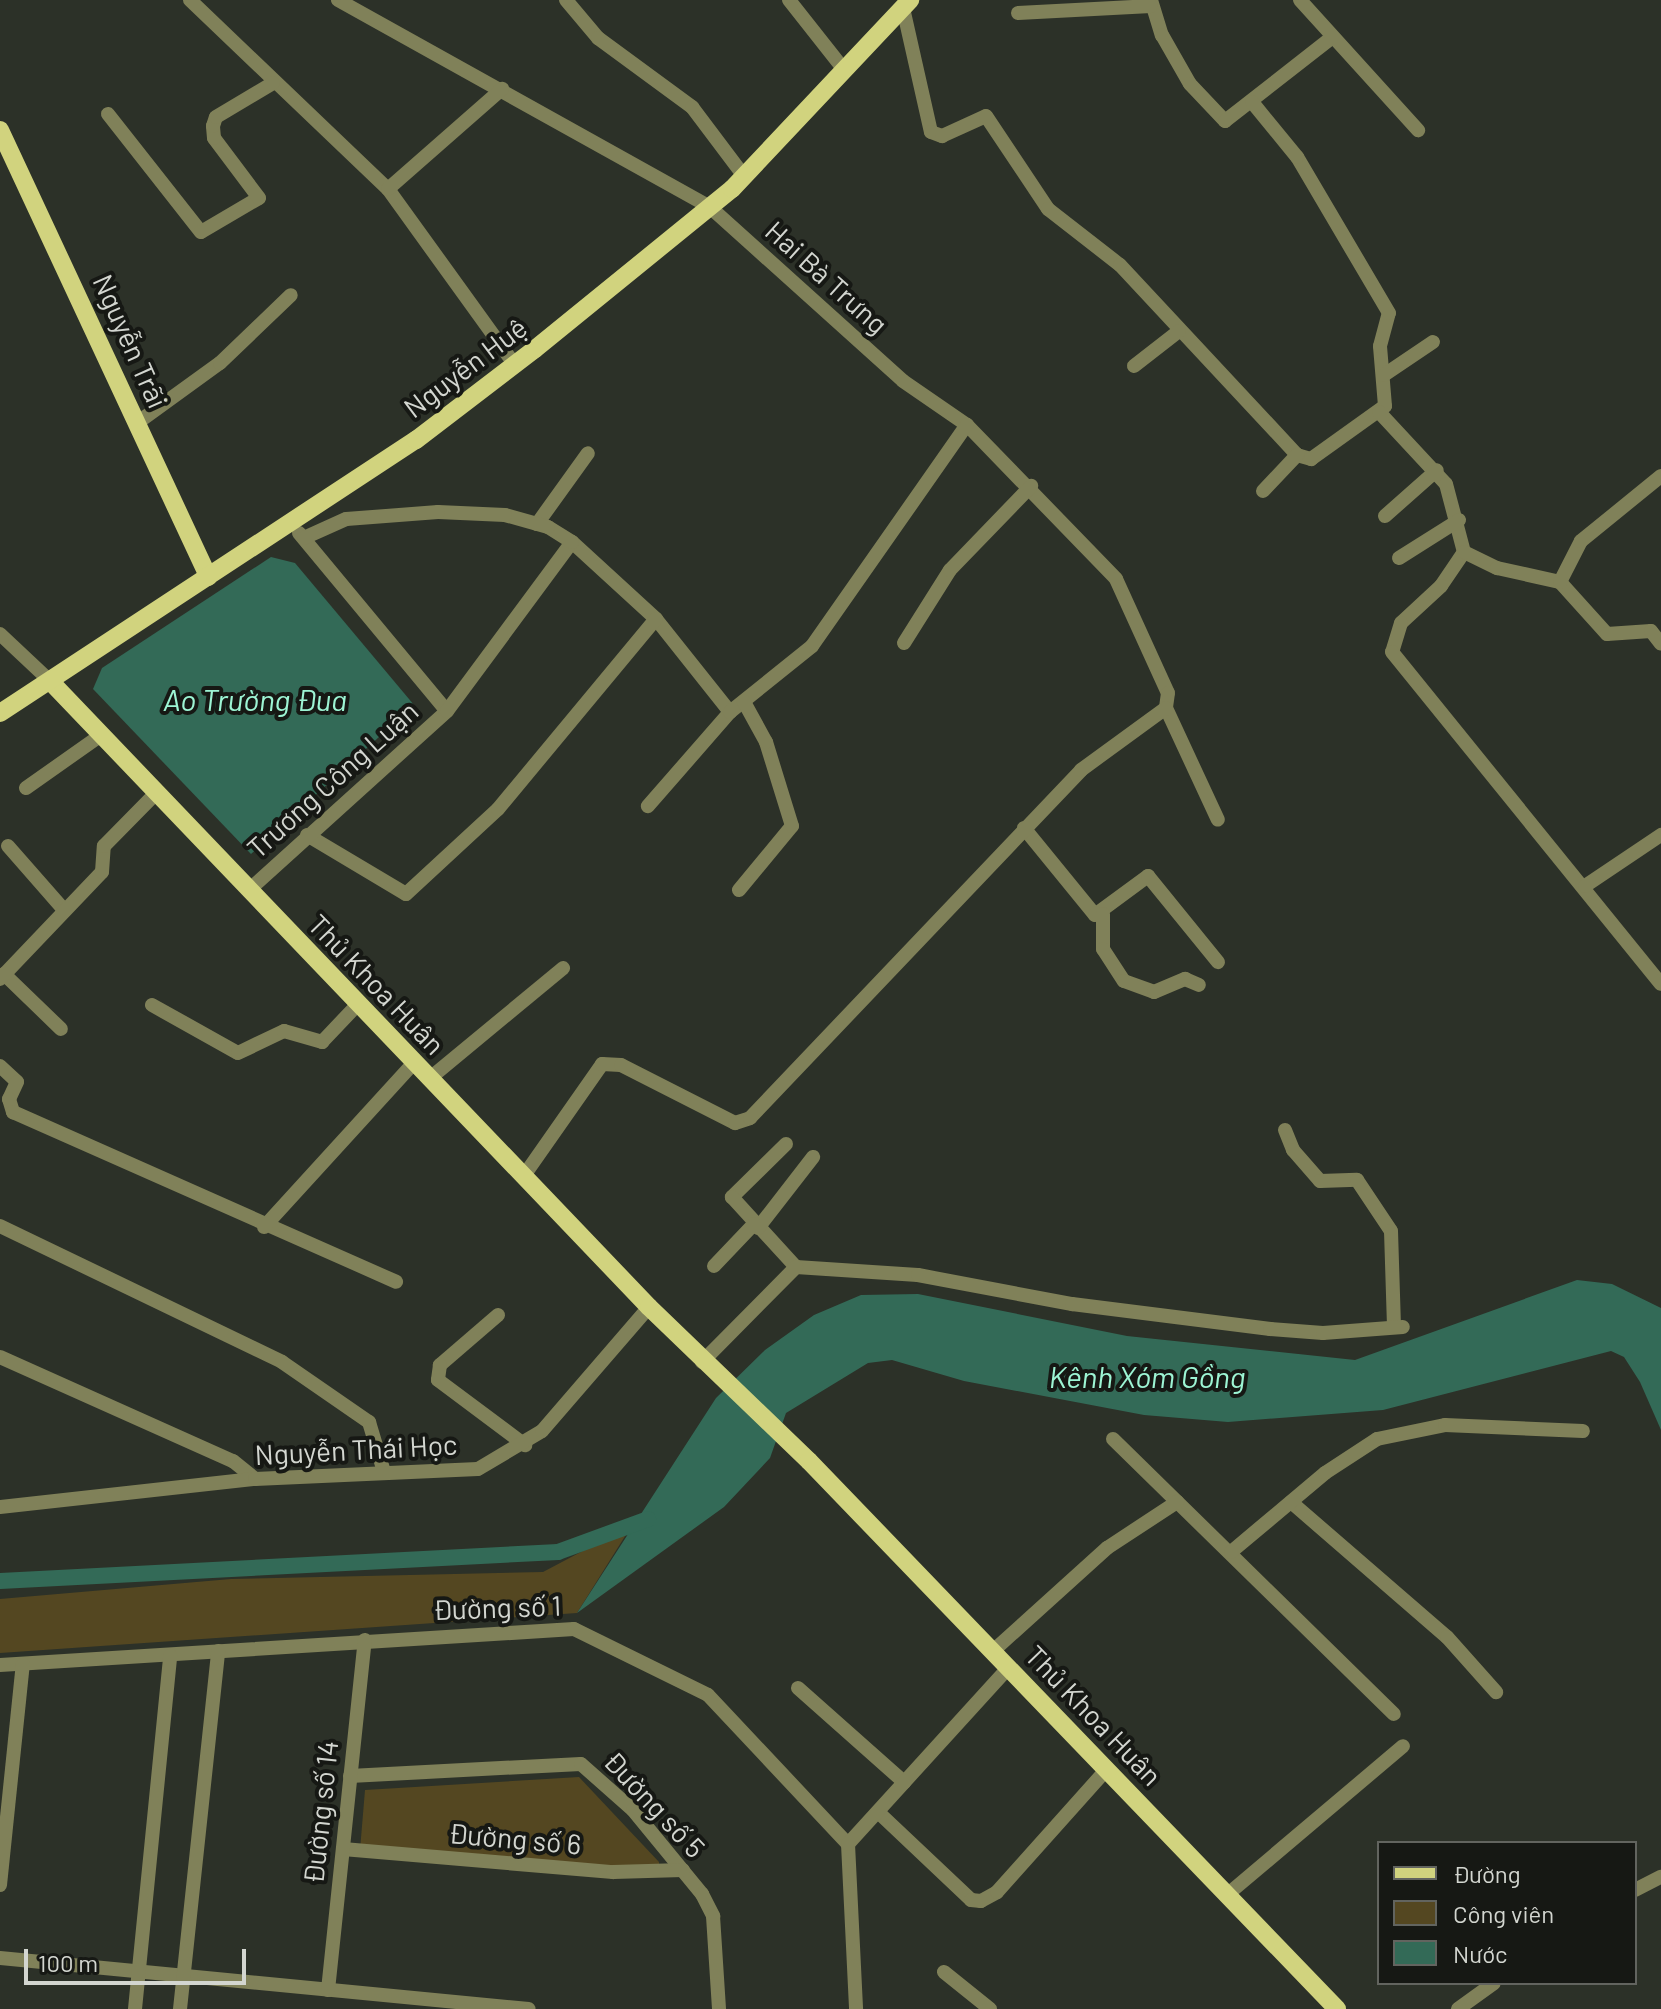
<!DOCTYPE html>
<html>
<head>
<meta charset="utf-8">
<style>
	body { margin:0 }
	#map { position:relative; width:1661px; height:2009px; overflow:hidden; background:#2c3128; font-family:Barlow,sans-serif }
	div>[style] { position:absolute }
	.green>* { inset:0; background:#544721 }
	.water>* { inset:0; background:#336a57 }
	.canal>* { height:16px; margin:-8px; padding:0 8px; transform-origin:8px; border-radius:8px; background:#336a57 }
	.minor>* { height:14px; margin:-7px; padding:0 7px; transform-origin:7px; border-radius:7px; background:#808159 }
	.major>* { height:18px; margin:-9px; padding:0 9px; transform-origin:9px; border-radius:9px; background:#d1d37e }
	span { translate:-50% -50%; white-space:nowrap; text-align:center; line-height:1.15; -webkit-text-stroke:8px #161814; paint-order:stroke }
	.street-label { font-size:28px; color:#d3d6d0 }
	.water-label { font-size:30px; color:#9df5d4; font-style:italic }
	.legend { position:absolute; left:1377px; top:1841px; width:260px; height:144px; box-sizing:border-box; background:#161814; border:2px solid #62645f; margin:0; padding:10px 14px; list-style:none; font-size:24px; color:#d3d6d0 }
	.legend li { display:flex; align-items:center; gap:16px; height:40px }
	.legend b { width:40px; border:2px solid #62645f }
	.scale { position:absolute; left:24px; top:1949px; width:222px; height:36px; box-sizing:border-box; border:4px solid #d3d6d0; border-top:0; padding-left:10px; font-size:24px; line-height:28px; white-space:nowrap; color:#d3d6d0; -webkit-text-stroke:6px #161814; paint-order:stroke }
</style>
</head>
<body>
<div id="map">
	<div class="green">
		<i style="clip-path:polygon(632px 1525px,577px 1613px,0 1653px,0 1599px,231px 1579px,543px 1572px)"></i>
		<i style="clip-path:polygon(579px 1777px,659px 1862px,660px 1873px,360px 1850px,365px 1790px)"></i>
	</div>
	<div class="water">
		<i style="clip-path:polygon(271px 557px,295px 563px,414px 705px,251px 854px,93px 689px,102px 668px)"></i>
		<i style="clip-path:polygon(1577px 1280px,1612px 1284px,1661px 1308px,1661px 1430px,1640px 1382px,1624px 1357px,1611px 1351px,1383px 1410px,1228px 1422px,1144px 1415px,964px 1381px,892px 1360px,868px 1363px,786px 1413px,770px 1458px,724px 1507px,577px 1613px,716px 1398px,765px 1350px,814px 1315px,861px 1295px,918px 1294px,1127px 1336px,1355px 1360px)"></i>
	</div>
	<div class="canal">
		<i style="left:0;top:1581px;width:559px;rotate:-2.98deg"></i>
		<i style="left:558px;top:1552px;width:96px;rotate:-20.1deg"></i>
	</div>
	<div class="minor">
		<i style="left:190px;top:0;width:274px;rotate:43.7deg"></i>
		<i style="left:388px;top:189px;width:217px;rotate:54.2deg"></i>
		<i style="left:338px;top:0;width:427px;rotate:29.1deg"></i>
		<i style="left:711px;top:208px;width:258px;rotate:42deg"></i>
		<i style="left:903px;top:381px;width:78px;rotate:34.5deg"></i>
		<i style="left:967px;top:425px;width:214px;rotate:45.9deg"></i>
		<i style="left:1116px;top:579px;width:125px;rotate:65.5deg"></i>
		<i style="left:1168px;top:693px;width:15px;rotate:98deg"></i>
		<i style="left:566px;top:0;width:50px;rotate:49.9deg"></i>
		<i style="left:598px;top:38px;width:117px;rotate:36.3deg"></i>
		<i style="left:692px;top:107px;width:86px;rotate:53deg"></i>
		<i style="left:789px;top:0;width:90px;rotate:51.7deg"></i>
		<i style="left:1151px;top:0;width:37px;rotate:73deg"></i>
		<i style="left:1162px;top:35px;width:56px;rotate:60.3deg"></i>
		<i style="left:1190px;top:84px;width:51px;rotate:46.6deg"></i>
		<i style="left:1225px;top:121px;width:133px;rotate:-38deg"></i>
		<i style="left:1300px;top:0;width:176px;rotate:47.8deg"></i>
		<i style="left:903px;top:8px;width:127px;rotate:77.3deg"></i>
		<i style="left:931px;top:132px;width:12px;rotate:20deg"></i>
		<i style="left:942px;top:136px;width:48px;rotate:-24.4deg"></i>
		<i style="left:986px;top:116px;width:112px;rotate:56.3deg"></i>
		<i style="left:1048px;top:209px;width:91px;rotate:37.9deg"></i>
		<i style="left:1120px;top:265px;width:260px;rotate:47deg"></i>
		<i style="left:1297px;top:455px;width:15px;rotate:16deg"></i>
		<i style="left:1311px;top:459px;width:91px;rotate:-35.6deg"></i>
		<i style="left:1385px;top:406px;width:60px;rotate:-94.8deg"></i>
		<i style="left:1380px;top:346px;width:34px;rotate:-75deg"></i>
		<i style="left:1389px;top:313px;width:181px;rotate:-120.5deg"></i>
		<i style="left:1297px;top:157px;width:71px;rotate:-129.3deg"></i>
		<i style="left:1018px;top:13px;width:133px;rotate:-3deg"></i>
		<i style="left:108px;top:114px;width:150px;rotate:51.8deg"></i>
		<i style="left:201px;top:232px;width:67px;rotate:-30.4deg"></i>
		<i style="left:259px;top:198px;width:75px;rotate:-126.9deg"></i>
		<i style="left:214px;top:138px;width:12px;rotate:-95deg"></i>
		<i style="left:213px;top:126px;width:9px;rotate:-72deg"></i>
		<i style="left:216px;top:117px;width:66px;rotate:-30.8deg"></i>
		<i style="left:388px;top:189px;width:152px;rotate:-41.3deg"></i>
		<i style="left:1134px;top:366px;width:57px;rotate:-37.9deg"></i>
		<i style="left:1384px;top:375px;width:59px;rotate:-34deg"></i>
		<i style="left:1379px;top:412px;width:98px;rotate:47.1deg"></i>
		<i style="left:1446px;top:484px;width:70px;rotate:75.2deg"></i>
		<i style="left:1464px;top:552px;width:41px;rotate:124.1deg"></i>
		<i style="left:1441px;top:586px;width:54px;rotate:137.2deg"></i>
		<i style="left:1401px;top:623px;width:30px;rotate:107deg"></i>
		<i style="left:1392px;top:652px;width:427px;rotate:51deg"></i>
		<i style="left:137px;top:423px;width:102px;rotate:-35.9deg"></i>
		<i style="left:220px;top:363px;width:98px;rotate:-43.8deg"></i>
		<i style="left:1263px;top:491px;width:50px;rotate:-46.6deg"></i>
		<i style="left:1385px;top:516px;width:69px;rotate:-41.5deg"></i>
		<i style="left:537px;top:524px;width:87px;rotate:-54.3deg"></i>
		<i style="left:299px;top:533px;width:231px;rotate:50.3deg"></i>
		<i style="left:572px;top:542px;width:114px;rotate:42.5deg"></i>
		<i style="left:656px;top:619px;width:119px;rotate:51.5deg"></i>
		<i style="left:730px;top:712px;width:125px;rotate:131.1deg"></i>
		<i style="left:1464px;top:552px;width:37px;rotate:26deg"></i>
		<i style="left:1497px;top:568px;width:65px;rotate:12.5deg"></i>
		<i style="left:1560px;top:582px;width:70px;rotate:47.9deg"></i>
		<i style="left:1607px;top:634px;width:44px;rotate:-3.9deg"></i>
		<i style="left:1651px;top:631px;width:16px;rotate:52deg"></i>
		<i style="left:1399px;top:558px;width:71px;rotate:-32.3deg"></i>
		<i style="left:1560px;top:582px;width:46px;rotate:-62.9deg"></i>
		<i style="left:1581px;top:541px;width:103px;rotate:-39.1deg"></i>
		<i style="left:0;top:634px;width:69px;rotate:43.2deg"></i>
		<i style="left:904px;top:643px;width:86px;rotate:-57.8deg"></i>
		<i style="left:950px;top:570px;width:117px;rotate:-46deg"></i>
		<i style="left:1166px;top:708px;width:123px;rotate:65.1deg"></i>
		<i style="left:730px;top:712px;width:105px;rotate:-38.8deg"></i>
		<i style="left:812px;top:646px;width:270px;rotate:-55deg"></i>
		<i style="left:26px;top:788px;width:92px;rotate:-35.2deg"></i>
		<i style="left:1024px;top:828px;width:112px;rotate:50.8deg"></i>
		<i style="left:1095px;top:915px;width:66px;rotate:-36.3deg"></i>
		<i style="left:1148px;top:876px;width:111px;rotate:50.9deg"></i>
		<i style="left:307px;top:835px;width:115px;rotate:30.8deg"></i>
		<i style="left:406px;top:894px;width:125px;rotate:-42.7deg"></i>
		<i style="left:498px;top:809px;width:247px;rotate:-50.3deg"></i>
		<i style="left:8px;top:846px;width:85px;rotate:48.8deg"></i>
		<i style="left:1585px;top:886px;width:92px;rotate:-33.9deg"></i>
		<i style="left:249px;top:890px;width:267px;rotate:-42.1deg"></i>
		<i style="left:447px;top:711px;width:210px;rotate:-53.5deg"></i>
		<i style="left:572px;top:542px;width:28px;rotate:-148deg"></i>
		<i style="left:548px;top:527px;width:45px;rotate:-164.4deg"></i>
		<i style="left:505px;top:515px;width:67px;rotate:-177.4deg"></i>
		<i style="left:438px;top:512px;width:92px;rotate:175.6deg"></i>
		<i style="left:346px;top:519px;width:46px;rotate:155.7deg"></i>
		<i style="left:739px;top:890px;width:83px;rotate:-50.4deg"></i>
		<i style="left:792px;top:826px;width:88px;rotate:-107.2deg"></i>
		<i style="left:766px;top:742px;width:46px;rotate:-118.8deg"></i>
		<i style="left:1103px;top:914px;width:35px;rotate:90deg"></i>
		<i style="left:1103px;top:949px;width:38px;rotate:57deg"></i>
		<i style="left:1124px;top:981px;width:32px;rotate:20deg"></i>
		<i style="left:1154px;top:992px;width:34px;rotate:-23deg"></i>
		<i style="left:1185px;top:979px;width:15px;rotate:23deg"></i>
		<i style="left:4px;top:974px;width:79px;rotate:44deg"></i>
		<i style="left:0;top:979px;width:148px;rotate:-46.4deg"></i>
		<i style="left:102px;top:872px;width:26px;rotate:-86deg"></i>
		<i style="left:104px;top:846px;width:74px;rotate:-45.5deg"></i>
		<i style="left:152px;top:1005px;width:98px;rotate:29.2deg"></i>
		<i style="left:238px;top:1053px;width:51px;rotate:-25.6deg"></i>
		<i style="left:284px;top:1031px;width:40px;rotate:16deg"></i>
		<i style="left:322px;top:1042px;width:52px;rotate:-46.5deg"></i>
		<i style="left:0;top:1066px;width:23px;rotate:43deg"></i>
		<i style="left:17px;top:1082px;width:19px;rotate:115deg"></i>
		<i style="left:9px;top:1099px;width:14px;rotate:73deg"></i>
		<i style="left:13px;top:1112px;width:419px;rotate:23.9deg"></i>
		<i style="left:429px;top:1079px;width:174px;rotate:-39.6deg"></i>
		<i style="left:1285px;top:1130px;width:22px;rotate:68deg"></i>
		<i style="left:1293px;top:1150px;width:41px;rotate:48.9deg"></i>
		<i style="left:1320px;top:1181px;width:37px;rotate:-2deg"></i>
		<i style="left:1357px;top:1180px;width:61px;rotate:56.3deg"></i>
		<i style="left:1391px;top:1231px;width:96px;rotate:88.2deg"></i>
		<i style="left:786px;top:1144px;width:76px;rotate:135.5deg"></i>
		<i style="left:732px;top:1197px;width:95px;rotate:47.6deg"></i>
		<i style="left:796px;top:1267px;width:122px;rotate:3.8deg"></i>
		<i style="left:918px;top:1275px;width:157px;rotate:10.7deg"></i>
		<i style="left:1072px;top:1304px;width:200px;rotate:7.2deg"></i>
		<i style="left:1270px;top:1329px;width:53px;rotate:4.3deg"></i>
		<i style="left:1323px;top:1333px;width:80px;rotate:-4.3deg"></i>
		<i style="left:523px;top:1177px;width:138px;rotate:-55deg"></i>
		<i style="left:602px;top:1064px;width:19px;rotate:3deg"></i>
		<i style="left:621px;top:1065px;width:128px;rotate:27deg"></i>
		<i style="left:735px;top:1123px;width:16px;rotate:-18deg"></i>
		<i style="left:750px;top:1118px;width:480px;rotate:-46.4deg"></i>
		<i style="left:1081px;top:770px;width:105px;rotate:-36.1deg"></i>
		<i style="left:0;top:1226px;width:313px;rotate:25.7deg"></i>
		<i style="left:282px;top:1362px;width:106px;rotate:34.6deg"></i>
		<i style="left:369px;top:1422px;width:52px;rotate:73.3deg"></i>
		<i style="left:264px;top:1227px;width:222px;rotate:-47.6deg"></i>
		<i style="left:758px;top:1228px;width:90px;rotate:-52.2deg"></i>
		<i style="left:714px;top:1266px;width:58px;rotate:-46.4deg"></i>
		<i style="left:498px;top:1315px;width:77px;rotate:139.2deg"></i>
		<i style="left:440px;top:1365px;width:15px;rotate:98deg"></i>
		<i style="left:438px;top:1380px;width:109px;rotate:36.8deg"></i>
		<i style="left:0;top:1357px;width:255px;rotate:24.1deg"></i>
		<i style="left:233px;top:1461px;width:28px;rotate:39deg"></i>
		<i style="left:702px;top:1362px;width:134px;rotate:-45.3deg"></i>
		<i style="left:1113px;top:1439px;width:393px;rotate:44.4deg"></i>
		<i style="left:1291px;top:1502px;width:206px;rotate:40.9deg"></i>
		<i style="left:1447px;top:1637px;width:74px;rotate:48.3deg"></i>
		<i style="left:0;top:1507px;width:257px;rotate:-6.3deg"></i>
		<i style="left:255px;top:1479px;width:223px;rotate:-2.6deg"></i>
		<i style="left:478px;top:1469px;width:74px;rotate:-30.7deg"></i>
		<i style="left:542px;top:1431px;width:164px;rotate:-49.2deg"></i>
		<i style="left:1231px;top:1552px;width:123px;rotate:-40deg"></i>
		<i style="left:1325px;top:1473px;width:62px;rotate:-33.2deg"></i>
		<i style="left:1377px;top:1439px;width:69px;rotate:-11.6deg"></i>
		<i style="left:1445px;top:1425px;width:138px;rotate:2.5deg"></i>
		<i style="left:993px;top:1651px;width:154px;rotate:-42.1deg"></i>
		<i style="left:1107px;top:1548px;width:84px;rotate:-33.3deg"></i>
		<i style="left:0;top:1665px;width:575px;rotate:-3.59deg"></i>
		<i style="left:574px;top:1629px;width:149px;rotate:26.2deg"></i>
		<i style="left:708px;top:1695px;width:204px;rotate:46.8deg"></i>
		<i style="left:848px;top:1844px;width:165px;rotate:87.2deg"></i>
		<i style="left:798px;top:1688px;width:142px;rotate:41.6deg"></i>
		<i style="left:350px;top:1776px;width:231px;rotate:-3deg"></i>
		<i style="left:581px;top:1764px;width:69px;rotate:41.5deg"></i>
		<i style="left:633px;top:1810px;width:109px;rotate:50.6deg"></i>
		<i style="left:702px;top:1894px;width:25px;rotate:63deg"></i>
		<i style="left:713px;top:1916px;width:93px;rotate:86.3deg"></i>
		<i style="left:878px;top:1812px;width:128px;rotate:43.4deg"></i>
		<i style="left:971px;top:1900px;width:10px;rotate:6deg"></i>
		<i style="left:981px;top:1901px;width:18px;rotate:-29deg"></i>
		<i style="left:997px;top:1892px;width:165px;rotate:-48.2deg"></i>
		<i style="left:848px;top:1844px;width:239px;rotate:-47.7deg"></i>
		<i style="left:343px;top:1849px;width:271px;rotate:4.9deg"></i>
		<i style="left:613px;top:1872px;width:70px;rotate:-1.6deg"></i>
		<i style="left:0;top:1885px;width:222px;rotate:-84.1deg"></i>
		<i style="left:1635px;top:1890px;width:29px;rotate:-27deg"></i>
		<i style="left:1228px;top:1894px;width:229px;rotate:-40.2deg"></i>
		<i style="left:0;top:1958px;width:531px;rotate:5.51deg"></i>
		<i style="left:944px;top:1972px;width:59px;rotate:38.8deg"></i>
		<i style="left:328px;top:1990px;width:352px;rotate:-84deg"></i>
		<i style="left:135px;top:2009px;width:355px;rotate:-84.3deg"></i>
		<i style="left:180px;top:2009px;width:360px;rotate:-83.9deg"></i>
		<i style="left:1458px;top:2009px;width:44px;rotate:-35.8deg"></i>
	</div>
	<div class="major">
		<i style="left:0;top:130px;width:493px;rotate:65deg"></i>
		<i style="left:50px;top:681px;width:866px;rotate:46.26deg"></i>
		<i style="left:649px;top:1307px;width:222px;rotate:43.9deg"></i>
		<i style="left:809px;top:1461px;width:761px;rotate:46.06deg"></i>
		<i style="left:0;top:713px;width:498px;rotate:-33.3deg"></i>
		<i style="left:416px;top:440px;width:150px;rotate:-37.4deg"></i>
		<i style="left:535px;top:349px;width:254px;rotate:-39.1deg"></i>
		<i style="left:732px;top:189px;width:260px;rotate:-46.7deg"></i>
	</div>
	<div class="street-label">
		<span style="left:827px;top:277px;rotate:42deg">Hai Bà Trưng</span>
		<span style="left:131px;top:341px;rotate:66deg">Nguyễn Trãi</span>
		<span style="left:465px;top:367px;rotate:-37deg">Nguyễn Huệ</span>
		<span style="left:332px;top:779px;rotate:-42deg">Trương Công Luận</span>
		<span style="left:377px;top:984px;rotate:46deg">Thủ Khoa Huân</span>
		<span style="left:356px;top:1449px;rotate:-3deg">Nguyễn Thái Học</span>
		<span style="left:497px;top:1607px;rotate:-2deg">Đường số 1</span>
		<span style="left:1094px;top:1715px;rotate:46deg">Thủ Khoa Huân</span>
		<span style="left:655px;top:1804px;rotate:47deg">Đường số 5</span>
		<span style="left:320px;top:1812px;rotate:-84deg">Đường số 14</span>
		<span style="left:515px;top:1838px;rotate:5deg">Đường số 6</span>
	</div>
	<div class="water-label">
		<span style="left:255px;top:699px">Ao Trường Đua</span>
		<span style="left:1147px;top:1376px">Kênh Xóm Gồng</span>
	</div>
	<ul class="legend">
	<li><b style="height:10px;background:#d1d37e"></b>Đường</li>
	<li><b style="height:22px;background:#544721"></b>Công viên</li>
	<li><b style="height:22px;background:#336a57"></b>Nước</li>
	</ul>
	<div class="scale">100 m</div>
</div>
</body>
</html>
